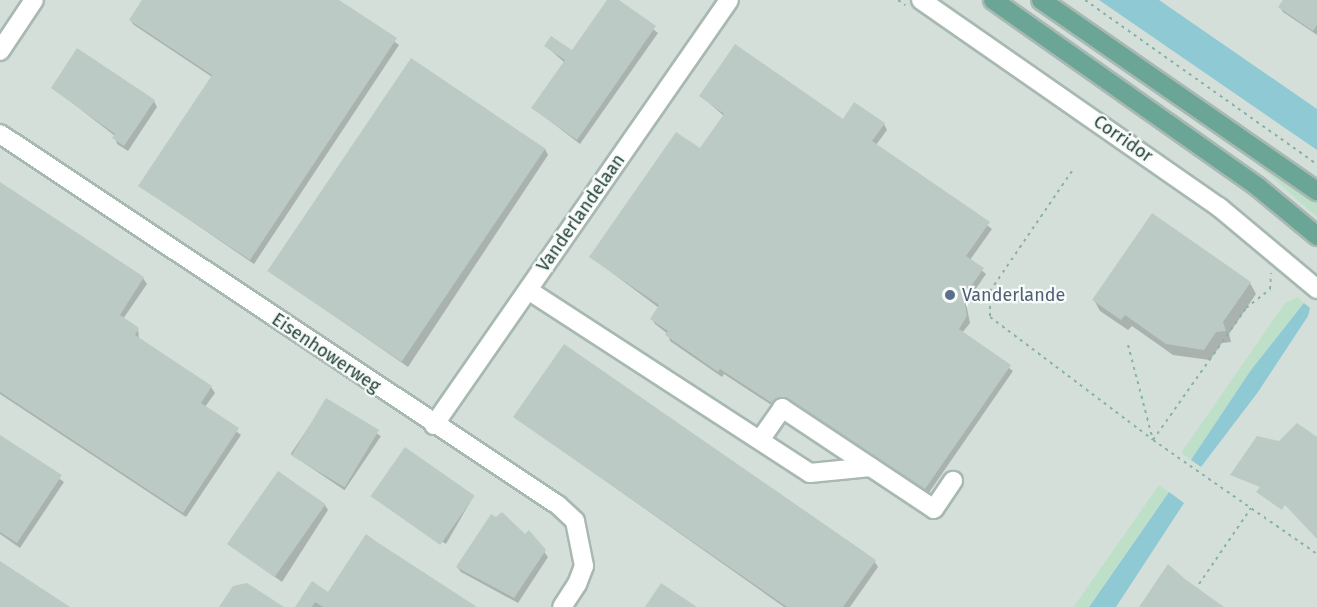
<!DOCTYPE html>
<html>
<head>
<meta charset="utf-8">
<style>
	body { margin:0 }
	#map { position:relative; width:1317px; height:607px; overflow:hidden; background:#e6efeb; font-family:"Fira Sans",sans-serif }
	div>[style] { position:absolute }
	.built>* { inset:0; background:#d4dfda; transform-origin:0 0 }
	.green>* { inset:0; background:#bfe0c8; transform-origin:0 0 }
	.water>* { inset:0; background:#8ec9d4 }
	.shadow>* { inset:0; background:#0003; transform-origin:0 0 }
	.building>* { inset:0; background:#bbcac4; transform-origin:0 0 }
	.path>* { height:2px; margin-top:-1px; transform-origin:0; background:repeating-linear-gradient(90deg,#86b3a5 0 3px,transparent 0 7.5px) }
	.roads { filter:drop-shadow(2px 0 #a8b8b2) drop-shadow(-2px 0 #a8b8b2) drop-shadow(0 2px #a8b8b2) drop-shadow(0 -2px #a8b8b2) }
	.minor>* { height:18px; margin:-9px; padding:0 9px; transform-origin:9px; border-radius:9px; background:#fff }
	.major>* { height:18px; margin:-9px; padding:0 9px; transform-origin:9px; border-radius:9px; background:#6aa596 }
	.dots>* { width:16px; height:16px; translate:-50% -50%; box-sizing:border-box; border:3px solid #f7fbf9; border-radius:50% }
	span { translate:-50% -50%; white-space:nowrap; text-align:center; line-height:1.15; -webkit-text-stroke:4.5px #f7fbf9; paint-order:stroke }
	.street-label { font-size:18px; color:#24423a }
	.service-label { font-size:18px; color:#4e5e75 }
	.left { translate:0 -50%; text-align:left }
</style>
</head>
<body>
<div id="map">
	<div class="built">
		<i style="left:0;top:0;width:1317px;height:607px"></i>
	</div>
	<div class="green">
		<i style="clip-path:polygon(1258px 165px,1317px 203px,1317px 217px)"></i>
		<i style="clip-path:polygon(1298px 297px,1304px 303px,1251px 370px,1191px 460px,1181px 453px,1285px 303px)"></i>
		<i style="left:1159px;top:485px;width:12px;height:148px;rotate:35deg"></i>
	</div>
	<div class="water">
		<i style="clip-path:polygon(1099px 0,1159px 0,1317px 109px,1317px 150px)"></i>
		<i style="clip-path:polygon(1304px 303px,1310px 308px,1308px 316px,1258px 392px,1201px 467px,1191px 460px,1251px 370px)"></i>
		<i style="clip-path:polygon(1169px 492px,1184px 503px,1116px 607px,1089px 607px)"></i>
	</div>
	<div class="shadow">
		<i style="clip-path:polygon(143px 0,337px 0,399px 45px,254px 264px,140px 186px,212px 77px,134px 25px,130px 20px)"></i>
		<i style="clip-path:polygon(609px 0,616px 0,658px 33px,580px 144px,533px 108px,565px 63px,546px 46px,572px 52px)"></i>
		<i style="clip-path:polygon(1284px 0,1317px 0,1317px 35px,1283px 12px,1280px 7px)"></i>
		<i style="clip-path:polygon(53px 88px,154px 101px,157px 107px,128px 151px,117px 144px,115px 136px)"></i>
		<i style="clip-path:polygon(701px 96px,843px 121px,884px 124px,887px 130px,876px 145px,992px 229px,970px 260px,986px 274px,966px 303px,970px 323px,962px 333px,1013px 371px,928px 494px,793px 404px,781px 403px,776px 408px,724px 374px,722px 377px,670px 341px,668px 334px,655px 324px,652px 319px,659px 308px,591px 257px,700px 151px,724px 116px)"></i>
		<i style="clip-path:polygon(545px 149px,548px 155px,408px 367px,271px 272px)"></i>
		<i style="clip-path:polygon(2px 185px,143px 278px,147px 284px,123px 319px,138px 329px,139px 339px,211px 387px,215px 393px,205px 407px,241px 435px,186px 517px,0 394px)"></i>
		<i style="clip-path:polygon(1250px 283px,1256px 294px,1229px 334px,1231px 342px,1222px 343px,1210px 360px,1173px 355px,1132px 326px,1128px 330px,1100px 311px,1094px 300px)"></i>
		<i style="left:327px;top:400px;width:65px;height:65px;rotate:34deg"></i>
		<i style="clip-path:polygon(515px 417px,874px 561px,878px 567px,850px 607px,784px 607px)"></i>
		<i style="clip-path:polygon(0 436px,64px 482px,20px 548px,0 534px)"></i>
		<i style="clip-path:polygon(473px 497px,446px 544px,374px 498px)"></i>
		<i style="clip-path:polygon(325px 505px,328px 510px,282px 582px,231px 545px)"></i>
		<i style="clip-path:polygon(497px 519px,525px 536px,529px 532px,548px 557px,518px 603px,461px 572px,457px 567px)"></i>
		<i style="clip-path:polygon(329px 594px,474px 607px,303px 607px)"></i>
	</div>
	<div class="building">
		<i style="clip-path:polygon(142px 0,339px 0,397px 38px,250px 260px,138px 186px,212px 75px,129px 20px)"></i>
		<i style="clip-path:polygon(607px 0,619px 0,656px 26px,577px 140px,531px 108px,565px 60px,544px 46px,551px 36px,572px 50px)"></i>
		<i style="clip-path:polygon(1283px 0,1317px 0,1317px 25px,1313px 31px,1278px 7px)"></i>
		<i style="clip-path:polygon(735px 44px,843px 119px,854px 102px,885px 123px,872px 141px,990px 222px,966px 256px,984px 268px,964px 296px,967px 316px,959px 329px,1011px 365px,925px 489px,788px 399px,778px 398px,772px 403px,720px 369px,718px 372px,665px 335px,668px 331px,650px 319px,659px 305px,589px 257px,676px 132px,700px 148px,724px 114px,699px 96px)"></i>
		<i style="clip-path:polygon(77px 48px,155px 100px,124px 146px,112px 138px,115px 134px,51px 88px)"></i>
		<i style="left:411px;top:58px;width:162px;height:257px;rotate:34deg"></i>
		<i style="clip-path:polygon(0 182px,144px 277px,120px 315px,139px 328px,135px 335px,212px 386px,201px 403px,239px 428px,183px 513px,0 392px)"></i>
		<i style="clip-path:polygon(1152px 213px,1251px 282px,1223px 322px,1226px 331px,1216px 332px,1204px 350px,1166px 344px,1125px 315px,1121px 320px,1092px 300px)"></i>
		<i style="clip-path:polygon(564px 344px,876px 560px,843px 607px,787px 607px,513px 417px)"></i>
		<i style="left:326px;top:398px;width:62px;height:67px;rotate:31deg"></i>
		<i style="clip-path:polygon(1297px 423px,1317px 437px,1317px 539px,1285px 505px,1282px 510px,1256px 492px,1260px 487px,1230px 475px,1257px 436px,1279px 441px)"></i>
		<i style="clip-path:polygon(0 435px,62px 475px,17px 543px,0 532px)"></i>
		<i style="left:405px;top:447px;width:85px;height:60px;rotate:35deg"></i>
		<i style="left:278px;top:471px;width:58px;height:89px;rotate:35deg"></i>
		<i style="clip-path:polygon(502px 512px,525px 534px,529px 530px,546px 550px,514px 598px,456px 567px,491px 514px,496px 517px)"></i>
		<i style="clip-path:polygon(366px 534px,377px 542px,477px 607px,323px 607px,315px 602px,312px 607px,295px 607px,312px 581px,328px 592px)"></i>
		<i style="clip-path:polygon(0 561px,70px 607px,0 607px)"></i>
		<i style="clip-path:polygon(1168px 564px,1185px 579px,1224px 607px,1139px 607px)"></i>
		<i style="clip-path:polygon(247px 583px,284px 607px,219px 607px,233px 586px)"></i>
		<i style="clip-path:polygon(661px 583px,697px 607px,645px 607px)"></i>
	</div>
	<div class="path">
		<i style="left:898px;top:0;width:9px;rotate:36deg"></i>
		<i style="left:1085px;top:0;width:284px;rotate:35.3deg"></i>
		<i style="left:1072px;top:171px;width:145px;rotate:124.3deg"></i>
		<i style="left:990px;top:291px;width:26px;rotate:90deg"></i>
		<i style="left:990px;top:317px;width:204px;rotate:37deg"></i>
		<i style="left:1153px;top:440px;width:200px;rotate:34.8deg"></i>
		<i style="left:1128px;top:345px;width:98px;rotate:75.3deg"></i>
		<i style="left:1153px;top:440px;width:161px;rotate:-54.8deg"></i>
		<i style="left:1246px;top:308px;width:31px;rotate:-38deg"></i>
		<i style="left:1270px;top:289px;width:16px;rotate:-86deg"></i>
		<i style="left:1199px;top:584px;width:92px;rotate:-55.6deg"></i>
	</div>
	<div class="roads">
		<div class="minor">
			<i style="left:921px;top:0;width:363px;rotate:34.8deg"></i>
			<i style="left:1219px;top:207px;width:128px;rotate:39.9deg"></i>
			<i style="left:0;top:51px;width:61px;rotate:-56.3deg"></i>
			<i style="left:0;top:134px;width:670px;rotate:33.62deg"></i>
			<i style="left:558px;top:505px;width:23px;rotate:43deg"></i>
			<i style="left:575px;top:521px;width:46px;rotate:78.7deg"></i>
			<i style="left:584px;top:566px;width:19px;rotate:111deg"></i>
			<i style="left:577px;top:584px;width:27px;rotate:123deg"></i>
			<i style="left:528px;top:290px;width:336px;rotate:33deg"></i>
			<i style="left:810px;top:473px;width:61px;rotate:-5.6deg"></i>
			<i style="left:434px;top:425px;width:517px;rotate:-55.23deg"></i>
			<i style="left:760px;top:440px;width:39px;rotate:-55deg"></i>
			<i style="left:782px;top:408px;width:182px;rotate:33.6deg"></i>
			<i style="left:934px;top:509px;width:34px;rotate:-56deg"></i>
		</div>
		<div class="major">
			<i style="left:993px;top:0;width:324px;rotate:35.2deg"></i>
			<i style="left:1258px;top:187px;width:77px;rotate:39.7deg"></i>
			<i style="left:1041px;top:0;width:336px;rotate:34.7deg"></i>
		</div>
	</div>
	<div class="dots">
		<i style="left:950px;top:295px;background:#5c6f8a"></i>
	</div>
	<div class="street-label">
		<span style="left:1123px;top:139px;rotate:35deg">Corridor</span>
		<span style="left:581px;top:213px;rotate:-55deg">Vanderlandelaan</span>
		<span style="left:326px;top:353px;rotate:34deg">Eisenhowerweg</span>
	</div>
	<div class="service-label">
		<span class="left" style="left:962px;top:295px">Vanderlande</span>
	</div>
</div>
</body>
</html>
